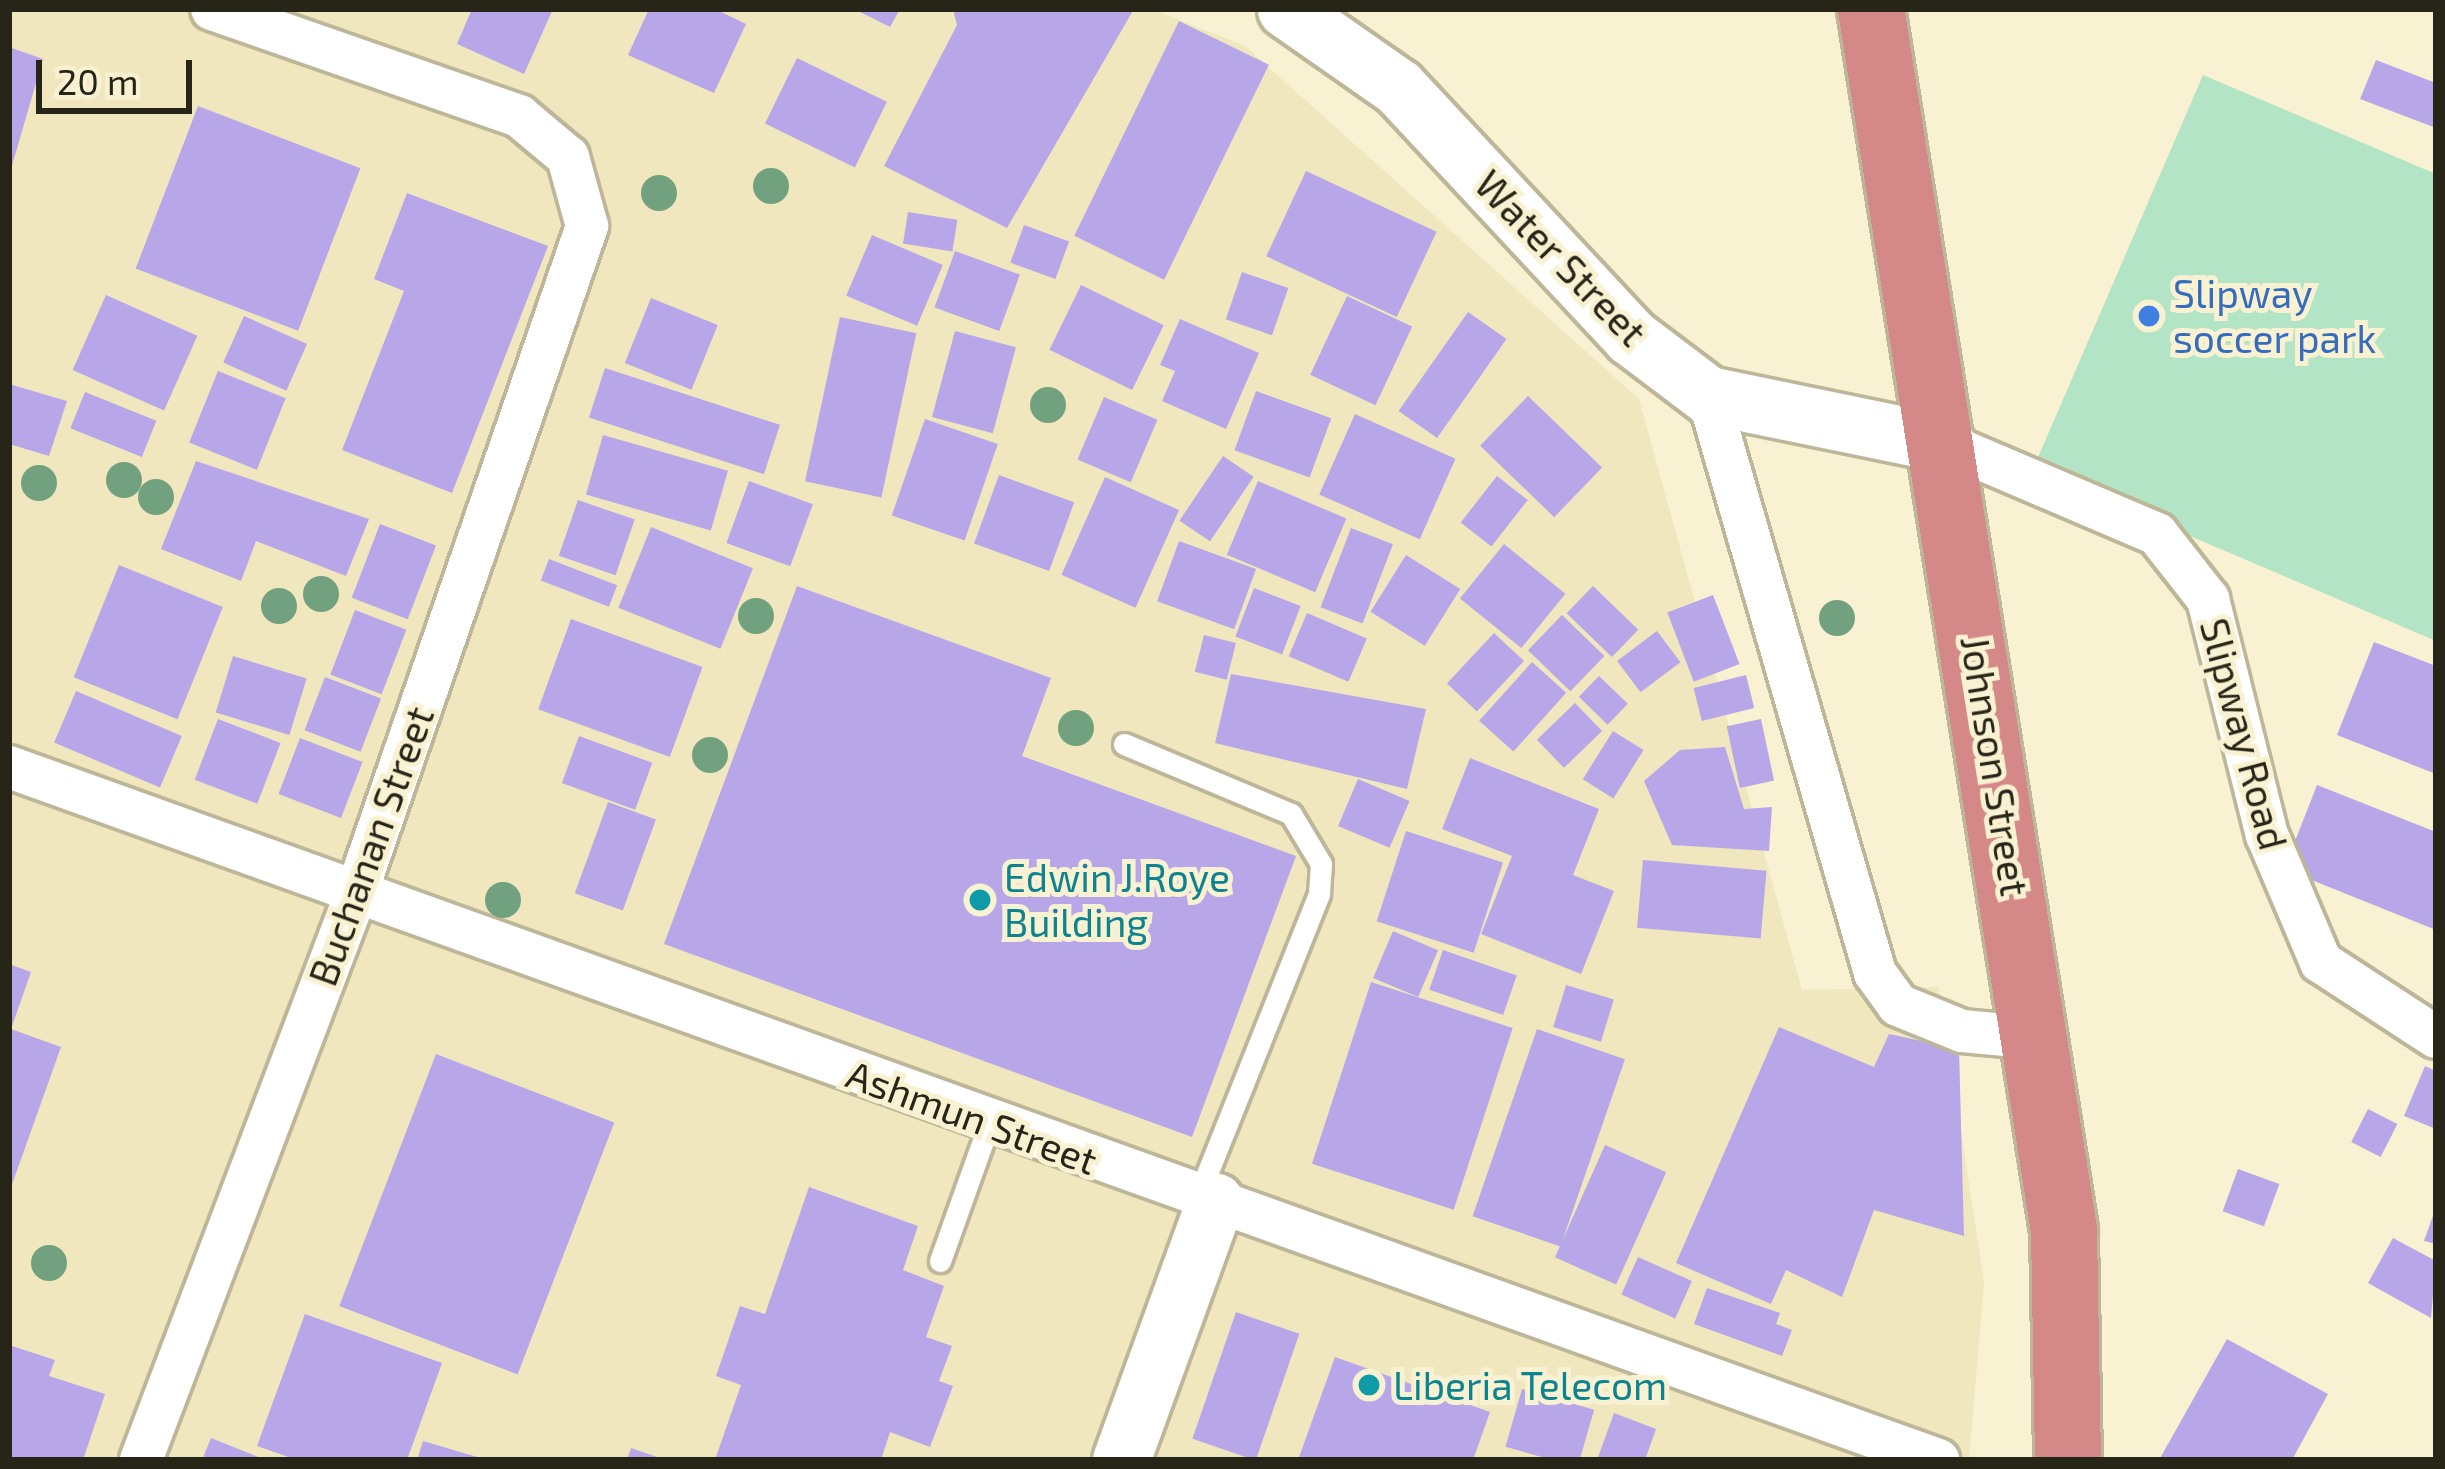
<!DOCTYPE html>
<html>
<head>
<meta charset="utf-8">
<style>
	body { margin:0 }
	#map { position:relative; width:2445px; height:1469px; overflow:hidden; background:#f9f2d2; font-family:"Exo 2",sans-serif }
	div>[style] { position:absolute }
	.built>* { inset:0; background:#f0e7bf }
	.green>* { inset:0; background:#b2e4c5 }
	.building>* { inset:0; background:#b7a7e9; transform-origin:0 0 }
	.roads { filter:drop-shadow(3px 0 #beb698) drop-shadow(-3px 0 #beb698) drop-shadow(0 3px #beb698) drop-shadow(0 -3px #beb698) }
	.lane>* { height:21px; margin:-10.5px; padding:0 10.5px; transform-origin:10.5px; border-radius:10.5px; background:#fff }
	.street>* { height:42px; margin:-21px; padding:0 21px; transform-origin:21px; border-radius:21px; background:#fff }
	.secondary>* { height:57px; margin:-28.5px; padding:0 28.5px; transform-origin:28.5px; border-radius:28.5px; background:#fff }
	.highway>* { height:66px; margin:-33px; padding:0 33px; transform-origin:33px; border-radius:33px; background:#d48887 }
	.trees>* { width:36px; height:36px; margin:-18px; border-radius:50%; background:#71a17e }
	.dots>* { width:33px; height:33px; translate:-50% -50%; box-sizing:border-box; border:6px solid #f9f2d2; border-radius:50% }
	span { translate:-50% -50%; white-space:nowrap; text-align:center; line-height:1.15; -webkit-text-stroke:10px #f9f2d2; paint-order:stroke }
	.street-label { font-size:39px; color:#272418 }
	.shop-label { font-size:39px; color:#366cbe }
	.left { translate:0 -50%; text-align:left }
	.culture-label { font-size:39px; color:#0d838f }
	.frame { position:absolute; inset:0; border:12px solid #272418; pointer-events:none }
	.scale { position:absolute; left:36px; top:60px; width:156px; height:54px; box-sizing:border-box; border:6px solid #272418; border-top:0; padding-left:15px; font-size:36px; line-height:42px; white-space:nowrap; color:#272418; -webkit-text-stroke:9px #f9f2d2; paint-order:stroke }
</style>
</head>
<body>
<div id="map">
	<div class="built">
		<i style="clip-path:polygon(9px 9px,1152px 9px,1245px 46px,1639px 399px,1802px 990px,1939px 987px,1984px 1282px,1969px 1460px,9px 1460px)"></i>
	</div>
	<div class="green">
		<i style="clip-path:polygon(2203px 75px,2436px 174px,2436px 641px,2033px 469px)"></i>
	</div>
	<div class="building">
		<i style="clip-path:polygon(472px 9px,553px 9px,524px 74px,457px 44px)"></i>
		<i style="clip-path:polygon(649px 9px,715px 9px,746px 24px,714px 93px,628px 55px)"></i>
		<i style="clip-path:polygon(854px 9px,900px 9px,890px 27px)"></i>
		<i style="clip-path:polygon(953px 9px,1134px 9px,1007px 228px,884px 166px,957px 25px)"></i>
		<i style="left:1179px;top:21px;width:100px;height:239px;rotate:26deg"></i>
		<i style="clip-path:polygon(9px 47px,43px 59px,9px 176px)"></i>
		<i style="left:797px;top:58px;width:100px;height:73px;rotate:26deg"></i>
		<i style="clip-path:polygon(2376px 60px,2436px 83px,2436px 128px,2360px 99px)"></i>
		<i style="left:198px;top:106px;width:174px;height:174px;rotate:21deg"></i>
		<i style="left:1306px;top:171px;width:144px;height:94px;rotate:25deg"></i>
		<i style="clip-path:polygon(407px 193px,548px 246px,452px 493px,342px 450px,404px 291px,374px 279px)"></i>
		<i style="left:908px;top:212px;width:50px;height:32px;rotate:9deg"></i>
		<i style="left:1024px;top:225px;width:48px;height:40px;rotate:20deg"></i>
		<i style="left:872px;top:235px;width:77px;height:66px;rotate:23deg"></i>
		<i style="left:955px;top:251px;width:69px;height:60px;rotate:20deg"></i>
		<i style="left:1242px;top:272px;width:49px;height:50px;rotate:19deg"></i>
		<i style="left:1081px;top:285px;width:92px;height:72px;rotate:26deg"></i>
		<i style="left:106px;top:295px;width:100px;height:82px;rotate:24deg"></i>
		<i style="left:1347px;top:296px;width:72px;height:87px;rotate:25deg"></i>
		<i style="left:651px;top:298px;width:72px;height:70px;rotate:22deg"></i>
		<i style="left:1468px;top:312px;width:47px;height:121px;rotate:35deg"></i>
		<i style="left:244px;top:316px;width:69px;height:51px;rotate:24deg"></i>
		<i style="left:840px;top:317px;width:78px;height:168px;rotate:12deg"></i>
		<i style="clip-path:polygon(1180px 319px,1259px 353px,1226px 429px,1162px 401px,1175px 371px,1160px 365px)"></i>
		<i style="left:955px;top:331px;width:63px;height:89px;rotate:15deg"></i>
		<i style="left:605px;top:368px;width:184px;height:52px;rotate:18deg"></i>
		<i style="left:218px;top:371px;width:73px;height:77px;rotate:22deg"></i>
		<i style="clip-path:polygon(9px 384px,67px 401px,49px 456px,9px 444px)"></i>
		<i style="left:1256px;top:391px;width:80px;height:63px;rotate:20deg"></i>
		<i style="left:85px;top:392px;width:77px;height:39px;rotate:22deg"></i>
		<i style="left:1528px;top:396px;width:103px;height:69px;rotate:44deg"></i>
		<i style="left:1104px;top:397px;width:58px;height:68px;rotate:23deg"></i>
		<i style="left:1355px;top:414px;width:110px;height:88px;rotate:24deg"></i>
		<i style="left:925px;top:419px;width:77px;height:102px;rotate:19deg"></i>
		<i style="left:603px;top:435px;width:130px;height:62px;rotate:16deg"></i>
		<i style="left:1223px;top:456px;width:37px;height:78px;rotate:34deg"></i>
		<i style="clip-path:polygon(196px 461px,369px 519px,346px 576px,256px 541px,241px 581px,161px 549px)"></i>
		<i style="left:999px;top:475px;width:80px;height:73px;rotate:20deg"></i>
		<i style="left:1497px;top:476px;width:39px;height:59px;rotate:38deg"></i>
		<i style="left:1105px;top:477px;width:81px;height:107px;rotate:24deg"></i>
		<i style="left:749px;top:481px;width:68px;height:66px;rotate:20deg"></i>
		<i style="left:1258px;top:481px;width:96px;height:80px;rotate:23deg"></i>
		<i style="left:578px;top:500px;width:60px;height:59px;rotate:19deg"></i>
		<i style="left:380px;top:524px;width:60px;height:79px;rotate:21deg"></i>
		<i style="left:651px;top:527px;width:110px;height:87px;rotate:22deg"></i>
		<i style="left:1351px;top:528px;width:45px;height:85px;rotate:21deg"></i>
		<i style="left:1179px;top:541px;width:82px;height:64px;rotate:20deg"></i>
		<i style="left:1504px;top:544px;width:79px;height:70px;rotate:39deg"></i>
		<i style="left:1406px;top:555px;width:64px;height:67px;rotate:32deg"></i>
		<i style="left:549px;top:559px;width:73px;height:23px;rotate:21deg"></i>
		<i style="left:119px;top:565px;width:112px;height:121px;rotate:22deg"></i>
		<i style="clip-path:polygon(797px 586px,1051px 678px,1022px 756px,1296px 856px,1192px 1137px,664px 944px)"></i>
		<i style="left:1593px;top:586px;width:63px;height:38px;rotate:44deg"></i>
		<i style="left:1254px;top:588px;width:50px;height:52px;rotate:21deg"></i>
		<i style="left:1713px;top:595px;width:74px;height:49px;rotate:69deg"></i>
		<i style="left:355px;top:610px;width:55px;height:69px;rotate:21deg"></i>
		<i style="left:1307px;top:613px;width:65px;height:47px;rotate:23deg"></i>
		<i style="left:1562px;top:615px;width:59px;height:49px;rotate:44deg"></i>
		<i style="left:571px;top:619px;width:140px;height:96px;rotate:20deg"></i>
		<i style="left:1657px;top:631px;width:39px;height:50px;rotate:53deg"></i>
		<i style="left:1494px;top:633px;width:41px;height:69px;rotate:43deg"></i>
		<i style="left:1204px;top:635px;width:33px;height:38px;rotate:14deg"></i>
		<i style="clip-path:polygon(2374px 642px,2436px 666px,2436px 774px,2337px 735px)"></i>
		<i style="left:233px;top:656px;width:77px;height:59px;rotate:17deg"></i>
		<i style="left:1532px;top:662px;width:46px;height:79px;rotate:42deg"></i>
		<i style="clip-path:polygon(1231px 674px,1426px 709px,1407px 789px,1215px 743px)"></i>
		<i style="left:1746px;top:675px;width:34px;height:54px;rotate:76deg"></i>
		<i style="left:1599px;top:676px;width:40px;height:29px;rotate:44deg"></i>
		<i style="left:325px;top:677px;width:60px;height:57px;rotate:21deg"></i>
		<i style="left:76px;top:691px;width:115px;height:56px;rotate:23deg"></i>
		<i style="left:1575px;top:703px;width:39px;height:53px;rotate:46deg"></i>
		<i style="left:218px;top:719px;width:67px;height:65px;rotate:21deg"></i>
		<i style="left:1761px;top:719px;width:63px;height:35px;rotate:78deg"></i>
		<i style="left:1613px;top:731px;width:36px;height:57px;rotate:32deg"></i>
		<i style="left:579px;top:736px;width:78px;height:50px;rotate:20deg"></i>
		<i style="left:300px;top:738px;width:67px;height:60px;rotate:21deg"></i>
		<i style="clip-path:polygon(1725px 747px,1744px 809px,1772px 807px,1769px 851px,1672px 845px,1644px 781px,1680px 750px)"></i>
		<i style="clip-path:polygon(1470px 758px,1599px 809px,1573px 875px,1614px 891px,1581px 974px,1481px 934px,1512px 856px,1442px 829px)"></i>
		<i style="left:1358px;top:779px;width:56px;height:51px;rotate:23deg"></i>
		<i style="clip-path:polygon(2317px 785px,2436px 832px,2436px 930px,2284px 869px)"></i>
		<i style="left:608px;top:802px;width:51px;height:97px;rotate:20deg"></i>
		<i style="left:1406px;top:831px;width:102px;height:95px;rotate:18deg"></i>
		<i style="left:1643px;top:860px;width:124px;height:68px;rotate:5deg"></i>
		<i style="left:1393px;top:931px;width:49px;height:51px;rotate:23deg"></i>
		<i style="left:1443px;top:950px;width:78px;height:42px;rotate:19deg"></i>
		<i style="clip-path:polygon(9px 964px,31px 972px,11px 1029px,61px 1047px,10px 1190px)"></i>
		<i style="left:1371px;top:982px;width:149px;height:191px;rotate:18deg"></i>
		<i style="left:1566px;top:985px;width:50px;height:44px;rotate:17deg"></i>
		<i style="clip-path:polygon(1779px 1027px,1874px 1067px,1889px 1034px,1959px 1049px,1964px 1236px,1874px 1210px,1842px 1297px,1786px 1270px,1771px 1304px,1676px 1263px)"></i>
		<i style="left:1537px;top:1029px;width:93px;height:198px;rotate:19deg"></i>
		<i style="left:436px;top:1054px;width:191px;height:270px;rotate:21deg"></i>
		<i style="clip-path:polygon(2425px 1066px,2436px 1071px,2436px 1129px,2404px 1116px)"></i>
		<i style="left:2368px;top:1109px;width:33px;height:37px;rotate:27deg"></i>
		<i style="left:1605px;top:1145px;width:67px;height:123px;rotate:24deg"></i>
		<i style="left:2238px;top:1169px;width:44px;height:45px;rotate:20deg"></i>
		<i style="clip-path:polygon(809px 1187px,918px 1226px,903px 1270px,944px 1286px,926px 1337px,952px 1346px,939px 1381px,953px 1386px,930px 1447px,890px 1432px,881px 1460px,716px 1457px,741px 1385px,716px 1376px,740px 1306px,765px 1314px)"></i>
		<i style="clip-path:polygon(2436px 1207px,2436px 1244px,2424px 1241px)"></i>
		<i style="clip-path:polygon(2393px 1238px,2436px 1261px,2431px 1318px,2368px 1283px)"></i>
		<i style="left:1638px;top:1257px;width:59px;height:41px;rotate:24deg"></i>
		<i style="clip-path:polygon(1707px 1288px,1780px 1313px,1776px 1324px,1792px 1330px,1782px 1356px,1694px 1324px)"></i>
		<i style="left:1236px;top:1312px;width:67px;height:134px;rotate:19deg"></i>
		<i style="clip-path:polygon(305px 1314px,442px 1363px,407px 1460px,297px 1460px,257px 1446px)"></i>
		<i style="clip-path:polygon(2227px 1339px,2328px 1394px,2292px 1460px,2159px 1460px)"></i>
		<i style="clip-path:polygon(9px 1345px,55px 1360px,49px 1376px,105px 1394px,83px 1460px,9px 1460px)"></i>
		<i style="clip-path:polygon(1335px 1357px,1490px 1412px,1473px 1460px,1298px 1460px)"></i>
		<i style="left:1522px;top:1389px;width:75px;height:60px;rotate:16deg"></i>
		<i style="clip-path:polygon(1614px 1413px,1656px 1429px,1645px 1460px,1597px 1460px)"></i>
		<i style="clip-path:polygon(211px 1438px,266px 1460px,202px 1460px)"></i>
		<i style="clip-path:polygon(423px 1441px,484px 1459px,484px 1460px,417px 1460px)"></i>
		<i style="clip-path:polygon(631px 1448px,663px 1459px,663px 1460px,627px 1460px)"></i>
	</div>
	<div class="roads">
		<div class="lane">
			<i style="left:1124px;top:744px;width:181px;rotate:22.7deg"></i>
			<i style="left:1291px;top:814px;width:58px;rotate:59deg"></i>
			<i style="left:1321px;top:864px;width:30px;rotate:94deg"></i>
			<i style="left:1319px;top:894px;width:326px;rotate:111.8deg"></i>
			<i style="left:940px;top:1261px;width:145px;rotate:-70.3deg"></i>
		</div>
		<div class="street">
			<i style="left:1708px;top:395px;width:602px;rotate:73.88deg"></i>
			<i style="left:1875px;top:973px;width:39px;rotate:54deg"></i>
			<i style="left:1898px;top:1005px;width:69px;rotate:22.1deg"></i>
			<i style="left:1962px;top:1031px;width:74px;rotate:5.4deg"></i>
			<i style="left:1946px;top:444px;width:229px;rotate:23.1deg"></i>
			<i style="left:2157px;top:534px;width:83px;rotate:51.9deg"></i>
			<i style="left:2208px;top:599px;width:243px;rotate:76deg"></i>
			<i style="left:2267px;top:835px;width:138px;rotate:67deg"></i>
			<i style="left:2321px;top:962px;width:137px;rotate:33.1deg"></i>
			<i style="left:9px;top:767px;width:2050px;rotate:19.76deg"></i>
			<i style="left:141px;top:1460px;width:605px;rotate:-69.2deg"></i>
			<i style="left:356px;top:894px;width:707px;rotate:-70.92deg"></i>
			<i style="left:587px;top:226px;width:72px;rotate:-105.4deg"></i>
			<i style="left:568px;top:157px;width:64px;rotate:-140.1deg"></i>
			<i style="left:519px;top:116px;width:325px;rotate:-160.8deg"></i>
		</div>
		<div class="secondary">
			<i style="left:1286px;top:9px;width:136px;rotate:34.9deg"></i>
			<i style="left:1398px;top:87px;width:342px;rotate:47deg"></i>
			<i style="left:1631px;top:337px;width:96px;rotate:37deg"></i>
			<i style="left:1708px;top:395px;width:243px;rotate:11.6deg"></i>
			<i style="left:1121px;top:1460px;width:275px;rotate:-70deg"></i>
		</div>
		<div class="highway">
			<i style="left:1871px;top:9px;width:1237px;rotate:81.02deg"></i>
			<i style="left:2064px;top:1231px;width:229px;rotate:89deg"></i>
		</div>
	</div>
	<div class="trees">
		<i style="left:771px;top:186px"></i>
		<i style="left:659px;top:193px"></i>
		<i style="left:1048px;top:405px"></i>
		<i style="left:124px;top:480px"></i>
		<i style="left:39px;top:483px"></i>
		<i style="left:156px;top:497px"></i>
		<i style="left:321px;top:594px"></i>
		<i style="left:279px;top:606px"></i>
		<i style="left:756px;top:616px"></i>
		<i style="left:1837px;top:618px"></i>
		<i style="left:1076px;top:728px"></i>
		<i style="left:710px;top:755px"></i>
		<i style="left:503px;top:900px"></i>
		<i style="left:49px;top:1263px"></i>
	</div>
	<div class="dots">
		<i style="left:2149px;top:316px;background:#3f7fe0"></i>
		<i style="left:980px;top:900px;background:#0f9aa8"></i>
		<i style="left:1369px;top:1385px;background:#0f9aa8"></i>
	</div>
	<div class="street-label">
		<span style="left:1561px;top:258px;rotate:46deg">Water Street</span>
		<span style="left:2244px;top:734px;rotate:75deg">Slipway Road</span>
		<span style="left:1995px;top:766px;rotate:81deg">Johnson Street</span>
		<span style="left:371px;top:846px;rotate:-70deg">Buchanan Street</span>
		<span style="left:972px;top:1117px;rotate:20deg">Ashmun Street</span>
	</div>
	<div class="shop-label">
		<span class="left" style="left:2173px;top:316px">Slipway<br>soccer park</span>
	</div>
	<div class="culture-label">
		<span class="left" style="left:1004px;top:900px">Edwin J.Roye<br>Building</span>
		<span class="left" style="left:1393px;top:1385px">Liberia Telecom</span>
	</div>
	<div class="frame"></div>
	<div class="scale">20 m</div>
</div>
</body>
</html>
